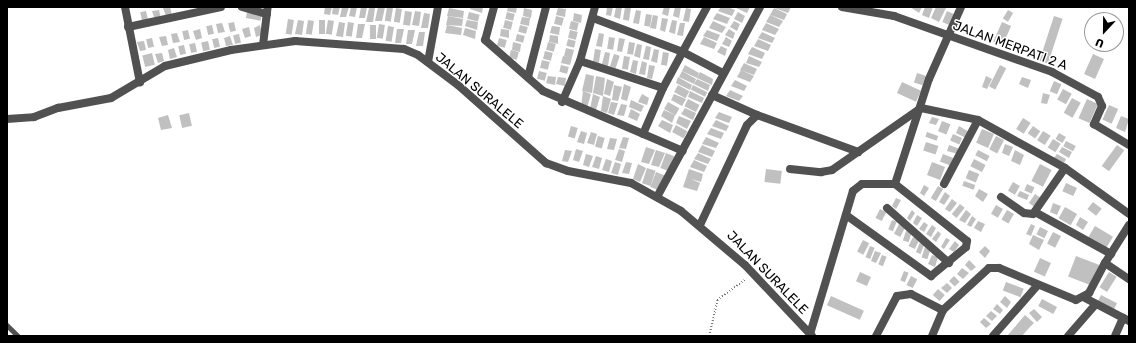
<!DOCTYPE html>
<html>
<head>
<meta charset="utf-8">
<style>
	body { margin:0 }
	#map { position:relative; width:1136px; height:343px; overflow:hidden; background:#fff; font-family:Rubik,sans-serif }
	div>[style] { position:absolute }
	.building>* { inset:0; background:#c0c0c0; transform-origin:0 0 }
	.path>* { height:1.5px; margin-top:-0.75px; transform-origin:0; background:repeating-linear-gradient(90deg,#737373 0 1px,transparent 0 3px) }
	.lane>* { height:4.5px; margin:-2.25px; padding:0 2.25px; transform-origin:2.25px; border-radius:2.25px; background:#515151 }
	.street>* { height:8px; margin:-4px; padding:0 4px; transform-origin:4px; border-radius:4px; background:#515151 }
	span { translate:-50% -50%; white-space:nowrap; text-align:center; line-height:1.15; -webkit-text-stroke:3px #fff; paint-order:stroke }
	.street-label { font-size:13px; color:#000 }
	.frame { position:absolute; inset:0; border:8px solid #000; pointer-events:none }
	.north { position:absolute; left:1084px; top:12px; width:40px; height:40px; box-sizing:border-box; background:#fff; border:1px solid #999; border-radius:50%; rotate:202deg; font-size:11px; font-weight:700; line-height:16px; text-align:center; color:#000 }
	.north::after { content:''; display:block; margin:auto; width:14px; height:18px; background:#000; clip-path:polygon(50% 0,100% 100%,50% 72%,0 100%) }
</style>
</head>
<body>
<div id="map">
	<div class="building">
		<i style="clip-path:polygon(170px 7px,172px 15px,166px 16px,163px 8px)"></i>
		<i style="clip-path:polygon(325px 7px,332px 7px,330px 15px,324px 14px)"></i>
		<i style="clip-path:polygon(333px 7px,340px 7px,338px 15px,332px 14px)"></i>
		<i style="clip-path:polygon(342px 7px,349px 7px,346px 17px,340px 17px)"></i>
		<i style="clip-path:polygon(351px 7px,357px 7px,355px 17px,349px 16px)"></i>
		<i style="clip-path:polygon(361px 7px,367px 7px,365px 18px,359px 18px)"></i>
		<i style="clip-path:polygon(378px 7px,385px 7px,382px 21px,375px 21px)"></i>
		<i style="left:387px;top:7px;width:6px;height:14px;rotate:9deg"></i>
		<i style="clip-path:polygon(471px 7px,483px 7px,482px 13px,470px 9px)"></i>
		<i style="clip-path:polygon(508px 7px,517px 7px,516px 13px,507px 11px)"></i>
		<i style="clip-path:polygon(607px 7px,613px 7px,611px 16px,606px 15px)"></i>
		<i style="clip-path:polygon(616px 7px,622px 7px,620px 19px,614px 17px)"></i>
		<i style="left:625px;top:7px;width:6px;height:13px;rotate:9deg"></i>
		<i style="clip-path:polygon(664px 7px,670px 7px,668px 16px,662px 14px)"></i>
		<i style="clip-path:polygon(675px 7px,681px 7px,679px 18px,673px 16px)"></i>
		<i style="clip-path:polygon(721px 7px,728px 7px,735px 10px,732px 16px,718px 11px)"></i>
		<i style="clip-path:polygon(734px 7px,750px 7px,747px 13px)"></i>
		<i style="clip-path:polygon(772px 7px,791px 7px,788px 13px)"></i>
		<i style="clip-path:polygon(910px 7px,922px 7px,919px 13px)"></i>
		<i style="clip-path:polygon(925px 7px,933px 7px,929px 18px,922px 15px)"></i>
		<i style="clip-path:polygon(936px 7px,946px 8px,939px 22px,931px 18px)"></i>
		<i style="clip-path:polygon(369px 8px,375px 8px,373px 22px,366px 22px)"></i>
		<i style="left:396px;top:8px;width:6px;height:14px;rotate:9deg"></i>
		<i style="clip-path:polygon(449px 8px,464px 11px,463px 18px,447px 16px)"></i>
		<i style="clip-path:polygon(524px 8px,532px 10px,531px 18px,523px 16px)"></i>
		<i style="clip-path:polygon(558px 8px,566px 9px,565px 17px,556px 15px)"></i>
		<i style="clip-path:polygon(686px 8px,691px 9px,689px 22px,683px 21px)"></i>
		<i style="clip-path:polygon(774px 8px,787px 14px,784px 20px,770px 15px)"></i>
		<i style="clip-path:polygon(159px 10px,161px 19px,155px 20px,152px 11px)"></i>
		<i style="clip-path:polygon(636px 10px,641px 11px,639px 24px,633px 23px)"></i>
		<i style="left:1008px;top:10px;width:6px;height:10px;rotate:31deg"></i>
		<i style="left:146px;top:11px;width:9px;height:6px;rotate:77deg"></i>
		<i style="left:405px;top:11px;width:7px;height:14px;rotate:8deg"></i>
		<i style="clip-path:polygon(415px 11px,421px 12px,419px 26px,412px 25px)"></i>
		<i style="left:947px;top:11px;width:8px;height:12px;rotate:23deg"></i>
		<i style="left:247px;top:12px;width:15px;height:6px;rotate:11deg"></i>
		<i style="left:469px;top:12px;width:11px;height:7px;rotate:15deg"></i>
		<i style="left:507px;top:12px;width:8px;height:7px;rotate:14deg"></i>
		<i style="clip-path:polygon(738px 12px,745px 16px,742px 23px,734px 19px)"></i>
		<i style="clip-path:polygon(424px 13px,430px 14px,428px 28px,421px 28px)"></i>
		<i style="clip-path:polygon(574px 13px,582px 15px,581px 23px,573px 21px)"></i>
		<i style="clip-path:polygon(717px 13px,730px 18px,727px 24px,713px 19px)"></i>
		<i style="left:646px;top:14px;width:6px;height:12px;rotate:9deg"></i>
		<i style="clip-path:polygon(653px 15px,658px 16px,656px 29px,650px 28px)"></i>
		<i style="clip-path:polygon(770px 15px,783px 21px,779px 27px,766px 22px)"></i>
		<i style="clip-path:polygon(448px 16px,463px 19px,462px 26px,446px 25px)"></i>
		<i style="left:556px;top:16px;width:8px;height:8px;rotate:14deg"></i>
		<i style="left:1054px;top:16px;width:9px;height:47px;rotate:18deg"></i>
		<i style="clip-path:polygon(522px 17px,530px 18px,529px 26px,520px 24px)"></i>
		<i style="clip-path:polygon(662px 18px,668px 19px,665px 32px,660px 30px)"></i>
		<i style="left:288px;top:19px;width:6px;height:15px;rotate:9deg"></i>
		<i style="clip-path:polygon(298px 20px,304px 21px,302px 35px,295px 34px)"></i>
		<i style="left:308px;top:20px;width:6px;height:14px;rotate:9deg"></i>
		<i style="left:319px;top:20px;width:6px;height:14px"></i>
		<i style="left:328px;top:20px;width:6px;height:14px;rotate:9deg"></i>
		<i style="clip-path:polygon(467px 20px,478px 22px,477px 30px,465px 26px)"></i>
		<i style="left:505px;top:20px;width:8px;height:8px;rotate:14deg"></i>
		<i style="clip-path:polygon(672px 20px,677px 21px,675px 34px,669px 32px)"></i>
		<i style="left:571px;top:21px;width:8px;height:8px;rotate:14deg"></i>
		<i style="clip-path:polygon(713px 21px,726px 27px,722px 33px,709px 28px)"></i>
		<i style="clip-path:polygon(734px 21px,740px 24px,737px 31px,730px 27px)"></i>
		<i style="left:234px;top:22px;width:9px;height:6px;rotate:77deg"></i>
		<i style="clip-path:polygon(339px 22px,345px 23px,343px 37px,336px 36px)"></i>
		<i style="left:348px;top:22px;width:6px;height:14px;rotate:9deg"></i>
		<i style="left:1002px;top:22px;width:10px;height:22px;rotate:24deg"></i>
		<i style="clip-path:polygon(222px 23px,225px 32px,218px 33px,216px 24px)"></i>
		<i style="clip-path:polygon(680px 23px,685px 23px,683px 36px,677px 35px)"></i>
		<i style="clip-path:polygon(766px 23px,779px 29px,775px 35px,762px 30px)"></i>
		<i style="clip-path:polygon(358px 24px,365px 24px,362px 38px,356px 38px)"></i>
		<i style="left:379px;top:24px;width:6px;height:14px;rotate:9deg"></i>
		<i style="left:212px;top:25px;width:9px;height:6px;rotate:77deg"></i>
		<i style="clip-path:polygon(260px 25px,262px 35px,256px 37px,254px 28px)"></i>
		<i style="left:370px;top:25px;width:6px;height:14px"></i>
		<i style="clip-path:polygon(447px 25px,462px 28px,461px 35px,445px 33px)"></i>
		<i style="left:520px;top:25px;width:8px;height:7px;rotate:14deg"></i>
		<i style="left:388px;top:26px;width:6px;height:15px;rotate:9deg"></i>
		<i style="clip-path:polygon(552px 26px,560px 27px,559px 35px,550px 33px)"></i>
		<i style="clip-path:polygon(249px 27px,251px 36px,245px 38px,242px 29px)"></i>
		<i style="clip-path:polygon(465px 28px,476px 31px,475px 39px,463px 35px)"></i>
		<i style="clip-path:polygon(200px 29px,202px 38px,196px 40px,193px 31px)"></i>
		<i style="clip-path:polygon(397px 29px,404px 29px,401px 43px,395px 43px)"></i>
		<i style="clip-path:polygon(501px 29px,509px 30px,509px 38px,500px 36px)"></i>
		<i style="clip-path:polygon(729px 29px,735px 33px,733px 39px,725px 35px)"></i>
		<i style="left:188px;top:30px;width:9px;height:6px;rotate:77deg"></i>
		<i style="clip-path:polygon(408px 30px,415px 30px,412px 44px,406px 44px)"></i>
		<i style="left:570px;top:30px;width:8px;height:8px;rotate:14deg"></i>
		<i style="clip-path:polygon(707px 30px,720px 35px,717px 41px,703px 36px)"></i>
		<i style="clip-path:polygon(419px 32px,425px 32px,423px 46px,416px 46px)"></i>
		<i style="clip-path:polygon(762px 32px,775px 38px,772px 43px,758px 38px)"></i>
		<i style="clip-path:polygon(177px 33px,180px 42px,173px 43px,171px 34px)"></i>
		<i style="clip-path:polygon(599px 33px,604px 34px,602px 47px,596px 46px)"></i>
		<i style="left:239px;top:34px;width:9px;height:6px;rotate:77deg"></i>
		<i style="left:517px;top:34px;width:8px;height:7px;rotate:14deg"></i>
		<i style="clip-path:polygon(550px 35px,558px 36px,558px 44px,549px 42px)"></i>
		<i style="clip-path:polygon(166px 36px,168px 45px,162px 46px,159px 37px)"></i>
		<i style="clip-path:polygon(230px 36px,233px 45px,226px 46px,224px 38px)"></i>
		<i style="left:609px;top:37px;width:6px;height:12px;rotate:9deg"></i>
		<i style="clip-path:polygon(704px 37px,717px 43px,714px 49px,700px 44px)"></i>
		<i style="clip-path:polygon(726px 37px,732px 41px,729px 47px,722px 44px)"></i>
		<i style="left:152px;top:38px;width:9px;height:6px;rotate:77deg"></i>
		<i style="left:218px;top:38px;width:9px;height:6px;rotate:77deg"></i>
		<i style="left:499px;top:38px;width:8px;height:8px;rotate:14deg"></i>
		<i style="clip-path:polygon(619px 38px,625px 39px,622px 52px,617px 51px)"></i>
		<i style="left:568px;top:39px;width:8px;height:7px;rotate:14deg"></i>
		<i style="clip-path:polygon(758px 39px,771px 45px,768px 51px,754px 46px)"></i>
		<i style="clip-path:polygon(144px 41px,146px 50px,140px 51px,137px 42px)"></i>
		<i style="left:208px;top:41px;width:9px;height:7px;rotate:77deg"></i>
		<i style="clip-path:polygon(513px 42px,521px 44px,520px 52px,512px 50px)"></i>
		<i style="left:548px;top:42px;width:8px;height:8px;rotate:14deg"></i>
		<i style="left:629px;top:42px;width:6px;height:12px;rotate:9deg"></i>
		<i style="left:195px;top:43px;width:9px;height:6px;rotate:77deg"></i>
		<i style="clip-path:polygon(637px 44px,642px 45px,640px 58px,634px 56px)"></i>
		<i style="left:184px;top:45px;width:9px;height:6px;rotate:77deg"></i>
		<i style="clip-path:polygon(646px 46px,651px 47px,649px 60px,643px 59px)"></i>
		<i style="clip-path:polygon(721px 46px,727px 49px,725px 56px,717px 52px)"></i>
		<i style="clip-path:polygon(752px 47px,765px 53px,762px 59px,748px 54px)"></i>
		<i style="clip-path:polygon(174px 48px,177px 57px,170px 59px,168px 50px)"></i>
		<i style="clip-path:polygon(566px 48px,574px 50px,570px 65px,561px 63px,563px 56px,568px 57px,564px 56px)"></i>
		<i style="left:595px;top:49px;width:6px;height:13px;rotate:9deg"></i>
		<i style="clip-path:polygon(654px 49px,659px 50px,657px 63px,651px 61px)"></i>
		<i style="left:511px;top:50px;width:8px;height:8px;rotate:14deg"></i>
		<i style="left:545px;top:51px;width:8px;height:8px;rotate:14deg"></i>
		<i style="clip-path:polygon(605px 52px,610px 53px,608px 66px,602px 64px)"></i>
		<i style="left:663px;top:52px;width:6px;height:13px;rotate:9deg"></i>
		<i style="left:152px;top:53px;width:12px;height:10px;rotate:76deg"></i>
		<i style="clip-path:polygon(162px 53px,164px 61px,158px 63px,155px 54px)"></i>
		<i style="left:614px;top:54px;width:6px;height:13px;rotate:18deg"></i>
		<i style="left:1093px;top:54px;width:12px;height:22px;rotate:24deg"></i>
		<i style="left:624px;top:56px;width:6px;height:13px;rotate:9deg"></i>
		<i style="clip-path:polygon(749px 56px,762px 62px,759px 67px,746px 63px)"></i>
		<i style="left:542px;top:60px;width:8px;height:8px;rotate:14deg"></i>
		<i style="clip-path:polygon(633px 60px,638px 61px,636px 74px,630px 72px)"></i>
		<i style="clip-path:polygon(642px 61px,647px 63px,645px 75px,639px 74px)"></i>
		<i style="clip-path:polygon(744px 63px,757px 69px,754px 75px,740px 70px)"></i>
		<i style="left:561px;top:65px;width:8px;height:7px;rotate:14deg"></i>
		<i style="clip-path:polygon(649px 65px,655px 66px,652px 79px,647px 78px)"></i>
		<i style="clip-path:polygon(685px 65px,699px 73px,697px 78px,682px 71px)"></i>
		<i style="left:1000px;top:65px;width:7px;height:24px;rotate:27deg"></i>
		<i style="clip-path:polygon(741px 70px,754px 76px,750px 82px,737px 77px)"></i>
		<i style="left:539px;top:71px;width:8px;height:8px;rotate:14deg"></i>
		<i style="clip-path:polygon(682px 71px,696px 79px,694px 84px,679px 77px)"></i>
		<i style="clip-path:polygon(700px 72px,713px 79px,712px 85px,697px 78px)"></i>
		<i style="left:917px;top:73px;width:9px;height:10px;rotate:18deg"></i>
		<i style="clip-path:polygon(586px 74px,594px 76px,592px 93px,582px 91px)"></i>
		<i style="clip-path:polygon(548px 76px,556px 77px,555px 85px,546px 83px)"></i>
		<i style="clip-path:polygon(596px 76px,605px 78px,603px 96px,593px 93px)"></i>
		<i style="clip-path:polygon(986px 76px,992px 79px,987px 89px,982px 87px)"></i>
		<i style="clip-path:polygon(558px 77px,566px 78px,565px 86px,556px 84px)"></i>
		<i style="clip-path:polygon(678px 77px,692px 85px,690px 90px,676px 83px)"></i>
		<i style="clip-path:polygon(1022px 77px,1031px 80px,1028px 88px,1019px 84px)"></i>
		<i style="clip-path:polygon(607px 79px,614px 82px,610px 96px,604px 94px)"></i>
		<i style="clip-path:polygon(697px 79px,710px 85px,708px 91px,694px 84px)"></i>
		<i style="clip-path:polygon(735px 80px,747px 86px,744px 91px,731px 86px)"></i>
		<i style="left:1054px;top:81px;width:8px;height:11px;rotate:23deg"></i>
		<i style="left:902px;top:82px;width:21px;height:12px;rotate:25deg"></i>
		<i style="clip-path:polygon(624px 84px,631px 87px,627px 101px,621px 99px)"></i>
		<i style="clip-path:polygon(614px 85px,622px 87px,618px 101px,612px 100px)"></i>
		<i style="left:678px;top:85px;width:13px;height:8px;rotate:29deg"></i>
		<i style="left:693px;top:85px;width:16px;height:5px;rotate:27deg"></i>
		<i style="left:1063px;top:89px;width:10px;height:12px;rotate:29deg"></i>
		<i style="clip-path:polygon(730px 90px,743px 96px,739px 101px,726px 96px)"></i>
		<i style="clip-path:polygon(583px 91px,591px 94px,587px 108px,581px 107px)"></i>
		<i style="clip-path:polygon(690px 91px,704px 98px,702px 103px,688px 97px)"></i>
		<i style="clip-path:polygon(1043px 93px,1050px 95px,1047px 104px,1041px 103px)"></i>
		<i style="clip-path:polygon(593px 94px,600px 97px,596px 110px,590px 109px)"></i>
		<i style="clip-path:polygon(642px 94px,649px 98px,647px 105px,638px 102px)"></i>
		<i style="clip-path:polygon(674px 94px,686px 99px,682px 106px,671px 100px)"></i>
		<i style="clip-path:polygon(603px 96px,611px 99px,607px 113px,601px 111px)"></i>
		<i style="left:1072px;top:98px;width:10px;height:17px;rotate:29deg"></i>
		<i style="left:688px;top:99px;width:13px;height:8px;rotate:27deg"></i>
		<i style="left:1087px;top:99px;width:12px;height:21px;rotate:24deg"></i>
		<i style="clip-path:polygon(631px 100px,644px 106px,641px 112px,629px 107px)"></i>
		<i style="clip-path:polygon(611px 102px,618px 103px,614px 115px,608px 113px)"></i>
		<i style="left:668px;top:102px;width:13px;height:8px;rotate:29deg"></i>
		<i style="clip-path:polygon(621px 104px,627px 105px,624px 116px,617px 115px)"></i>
		<i style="left:1109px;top:105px;width:10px;height:16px;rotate:24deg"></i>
		<i style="clip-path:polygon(685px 108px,696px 113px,693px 120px,681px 114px)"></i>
		<i style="clip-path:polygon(631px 109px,640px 114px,637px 121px,628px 117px)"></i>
		<i style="clip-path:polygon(664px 110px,675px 115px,672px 123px,661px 116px)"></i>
		<i style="clip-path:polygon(719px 112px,732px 117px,729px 123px,715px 118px)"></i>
		<i style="left:189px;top:113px;width:13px;height:10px;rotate:77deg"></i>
		<i style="clip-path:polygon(168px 115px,172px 128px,161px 130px,158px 118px)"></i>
		<i style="clip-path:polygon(679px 116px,691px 121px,687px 129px,676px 123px)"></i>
		<i style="clip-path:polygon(1121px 116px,1129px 119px,1125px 132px,1116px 128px)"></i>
		<i style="clip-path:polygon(932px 117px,939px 119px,936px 125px,929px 123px)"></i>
		<i style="left:1023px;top:118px;width:9px;height:13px;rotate:32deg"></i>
		<i style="clip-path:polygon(662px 120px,673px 125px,670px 133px,658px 126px)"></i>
		<i style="clip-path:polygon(716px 120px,729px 126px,726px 131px,712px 126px)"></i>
		<i style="left:942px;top:121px;width:9px;height:11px;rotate:21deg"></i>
		<i style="left:676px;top:125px;width:13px;height:8px;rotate:29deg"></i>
		<i style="left:571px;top:126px;width:7px;height:11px;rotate:16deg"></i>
		<i style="clip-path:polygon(959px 126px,969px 132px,966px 138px,956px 133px)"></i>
		<i style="left:1033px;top:126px;width:9px;height:9px;rotate:36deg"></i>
		<i style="clip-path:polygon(711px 128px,724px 133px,721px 139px,707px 134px)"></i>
		<i style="left:982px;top:129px;width:13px;height:15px;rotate:23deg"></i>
		<i style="clip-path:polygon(581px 131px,587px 133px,584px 144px,577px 142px)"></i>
		<i style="left:1043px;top:131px;width:9px;height:11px;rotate:32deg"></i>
		<i style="clip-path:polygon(591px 132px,597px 134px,594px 145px,587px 143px)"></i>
		<i style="left:927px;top:132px;width:12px;height:5px;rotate:20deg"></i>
		<i style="left:1059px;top:133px;width:8px;height:7px;rotate:30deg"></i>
		<i style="left:953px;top:134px;width:10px;height:7px;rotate:24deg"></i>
		<i style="left:598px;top:136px;width:7px;height:11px;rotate:16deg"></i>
		<i style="left:996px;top:136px;width:9px;height:15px;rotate:27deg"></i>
		<i style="clip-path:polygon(623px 137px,629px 138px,626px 149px,619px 148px)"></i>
		<i style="clip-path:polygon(706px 137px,719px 143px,716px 148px,702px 144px)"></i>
		<i style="clip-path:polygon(610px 138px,617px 139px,614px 150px,607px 149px)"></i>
		<i style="left:1053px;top:139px;width:9px;height:10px;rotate:32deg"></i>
		<i style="left:1066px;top:141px;width:11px;height:6px;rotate:27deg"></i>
		<i style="left:926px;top:142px;width:13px;height:9px;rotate:18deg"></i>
		<i style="clip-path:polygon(1005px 144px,1013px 147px,1009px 156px,1002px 153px)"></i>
		<i style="clip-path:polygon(702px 145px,715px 151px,712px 157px,698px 152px)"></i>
		<i style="clip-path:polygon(949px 145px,960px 149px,958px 154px,947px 151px)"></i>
		<i style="left:1117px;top:145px;width:9px;height:26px;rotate:36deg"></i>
		<i style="clip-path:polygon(646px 147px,655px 150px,649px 164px,641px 162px)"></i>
		<i style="clip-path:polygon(1062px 147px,1072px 152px,1069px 158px,1059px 152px)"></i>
		<i style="clip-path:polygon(576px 149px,583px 151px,579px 162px,573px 160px)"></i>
		<i style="clip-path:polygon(619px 149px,625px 151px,622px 162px,615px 160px)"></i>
		<i style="clip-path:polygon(565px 150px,572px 151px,568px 162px,562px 161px)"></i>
		<i style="clip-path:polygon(656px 150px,665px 153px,659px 167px,651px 165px)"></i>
		<i style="left:978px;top:150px;width:13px;height:6px;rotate:27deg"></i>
		<i style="clip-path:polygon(1015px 150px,1024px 155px,1020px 165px,1011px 161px)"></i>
		<i style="left:666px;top:153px;width:9px;height:16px;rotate:21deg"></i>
		<i style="clip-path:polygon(698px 153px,711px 159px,708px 164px,694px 159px)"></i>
		<i style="clip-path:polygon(586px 154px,593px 156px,589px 167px,583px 165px)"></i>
		<i style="left:943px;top:154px;width:11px;height:8px;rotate:22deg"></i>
		<i style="clip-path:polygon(1057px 154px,1066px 159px,1064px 163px,1054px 158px)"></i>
		<i style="clip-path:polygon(596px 156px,602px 158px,599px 169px,592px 167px)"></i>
		<i style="clip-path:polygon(606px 159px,612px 161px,609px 172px,602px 170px)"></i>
		<i style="left:974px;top:159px;width:13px;height:8px;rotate:27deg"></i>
		<i style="clip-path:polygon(694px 160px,707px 166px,704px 172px,690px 167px)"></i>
		<i style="clip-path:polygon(615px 162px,621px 164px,618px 175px,611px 173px)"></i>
		<i style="clip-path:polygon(626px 162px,632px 163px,629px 174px,622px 173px)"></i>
		<i style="left:932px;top:162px;width:14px;height:14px;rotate:21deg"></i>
		<i style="clip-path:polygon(638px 164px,646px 168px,640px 182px,633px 179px)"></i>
		<i style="left:1040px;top:164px;width:13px;height:19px;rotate:27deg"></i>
		<i style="left:647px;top:168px;width:9px;height:16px;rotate:18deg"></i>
		<i style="clip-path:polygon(689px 169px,703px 174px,701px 182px,691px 179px,700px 183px,697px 191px,683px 187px)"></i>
		<i style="left:766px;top:169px;width:16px;height:13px;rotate:7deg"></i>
		<i style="left:969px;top:170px;width:11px;height:9px;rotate:22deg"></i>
		<i style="left:656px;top:172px;width:9px;height:16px;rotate:21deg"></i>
		<i style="left:964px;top:181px;width:12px;height:5px;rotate:20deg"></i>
		<i style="left:1013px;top:182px;width:8px;height:10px;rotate:30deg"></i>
		<i style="left:1066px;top:183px;width:12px;height:9px;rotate:24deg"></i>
		<i style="left:1027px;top:184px;width:8px;height:7px;rotate:23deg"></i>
		<i style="clip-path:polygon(924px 185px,929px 188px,924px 196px,920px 193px)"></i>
		<i style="left:938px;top:186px;width:6px;height:14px;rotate:31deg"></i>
		<i style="clip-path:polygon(979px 189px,988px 194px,983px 202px,975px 196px)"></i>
		<i style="clip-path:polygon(1020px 191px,1029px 195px,1027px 200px,1017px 196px)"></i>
		<i style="clip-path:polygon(945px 192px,950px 196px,944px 205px,939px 202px)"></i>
		<i style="left:1035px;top:194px;width:7px;height:11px;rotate:34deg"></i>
		<i style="clip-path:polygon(896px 198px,901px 200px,896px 209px,892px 206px)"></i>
		<i style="clip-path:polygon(952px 199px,957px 203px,950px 212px,945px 209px)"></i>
		<i style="left:1093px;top:202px;width:11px;height:9px;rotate:38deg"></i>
		<i style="clip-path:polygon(1053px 203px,1061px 206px,1057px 215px,1050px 212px)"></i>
		<i style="left:960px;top:204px;width:6px;height:13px;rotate:39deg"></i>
		<i style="left:996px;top:205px;width:8px;height:10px;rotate:30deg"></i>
		<i style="left:1065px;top:207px;width:14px;height:13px;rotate:30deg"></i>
		<i style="left:880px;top:209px;width:7px;height:10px;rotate:27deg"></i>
		<i style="clip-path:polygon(912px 210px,915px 213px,910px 221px,907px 218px)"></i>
		<i style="clip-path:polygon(966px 210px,971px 214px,965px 223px,959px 220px)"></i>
		<i style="left:1007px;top:210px;width:8px;height:11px;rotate:30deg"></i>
		<i style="clip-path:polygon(917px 215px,922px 218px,917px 226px,913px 223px)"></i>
		<i style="clip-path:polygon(972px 216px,976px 219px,971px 227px,967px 225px)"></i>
		<i style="clip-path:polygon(1080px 217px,1088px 222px,1083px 230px,1076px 225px)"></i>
		<i style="left:892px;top:220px;width:5px;height:10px;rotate:22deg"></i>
		<i style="clip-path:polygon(978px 221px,985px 224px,981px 232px,974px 228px)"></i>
		<i style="clip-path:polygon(924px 222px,928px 225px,924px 232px,919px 229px)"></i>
		<i style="left:899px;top:224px;width:7px;height:11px;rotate:27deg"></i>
		<i style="clip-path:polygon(1031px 224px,1035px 226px,1031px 236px,1026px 234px)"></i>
		<i style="clip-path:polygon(932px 225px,936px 228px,931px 237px,926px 234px)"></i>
		<i style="left:1095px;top:226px;width:21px;height:14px;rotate:31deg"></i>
		<i style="left:1040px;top:227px;width:9px;height:8px;rotate:27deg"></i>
		<i style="left:906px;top:231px;width:6px;height:10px;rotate:18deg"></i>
		<i style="clip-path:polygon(938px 231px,941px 234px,936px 242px,932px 239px)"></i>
		<i style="left:1053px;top:232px;width:9px;height:13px;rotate:27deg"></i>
		<i style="clip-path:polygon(1033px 235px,1044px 240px,1039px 250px,1029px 244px)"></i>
		<i style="left:913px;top:237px;width:7px;height:10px;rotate:27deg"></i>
		<i style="clip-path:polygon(946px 238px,950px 240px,944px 249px,941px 247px)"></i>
		<i style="left:863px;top:240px;width:7px;height:13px;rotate:27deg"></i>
		<i style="clip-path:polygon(955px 241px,959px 245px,954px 252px,949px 249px)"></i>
		<i style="left:920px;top:242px;width:5px;height:11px;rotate:22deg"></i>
		<i style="left:870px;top:246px;width:5px;height:12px;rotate:22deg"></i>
		<i style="clip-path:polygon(985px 246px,990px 251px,985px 258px,979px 252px)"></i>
		<i style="left:925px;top:247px;width:6px;height:11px;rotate:18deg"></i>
		<i style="clip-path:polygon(875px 251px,881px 253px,876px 263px,871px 261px)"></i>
		<i style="left:882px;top:255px;width:5px;height:10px;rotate:22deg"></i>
		<i style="clip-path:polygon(932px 255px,938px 257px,935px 267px,928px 264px)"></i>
		<i style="left:1076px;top:256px;width:25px;height:22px;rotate:21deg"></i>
		<i style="left:1040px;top:258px;width:12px;height:15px;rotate:24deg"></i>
		<i style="clip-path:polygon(969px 260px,976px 267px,971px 271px,965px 265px)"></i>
		<i style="clip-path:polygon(962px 268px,969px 273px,963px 279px,957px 274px)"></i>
		<i style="left:904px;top:271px;width:5px;height:10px;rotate:22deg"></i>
		<i style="left:860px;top:272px;width:12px;height:10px;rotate:24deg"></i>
		<i style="left:1109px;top:272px;width:9px;height:18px;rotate:32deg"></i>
		<i style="left:911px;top:276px;width:7px;height:10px;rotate:27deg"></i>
		<i style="left:954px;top:276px;width:8px;height:7px;rotate:45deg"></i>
		<i style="left:1006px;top:282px;width:19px;height:9px;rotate:21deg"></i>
		<i style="clip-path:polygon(947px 283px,952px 288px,947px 293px,941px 288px)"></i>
		<i style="left:938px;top:289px;width:9px;height:8px;rotate:41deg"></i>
		<i style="left:1101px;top:295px;width:18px;height:9px;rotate:27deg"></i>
		<i style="left:831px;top:296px;width:36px;height:10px;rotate:24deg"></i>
		<i style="clip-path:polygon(1005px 296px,1011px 302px,1007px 308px,1000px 302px)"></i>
		<i style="left:1042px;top:299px;width:17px;height:8px;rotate:28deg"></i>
		<i style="clip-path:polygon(997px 304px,1003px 310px,1000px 314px,993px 309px)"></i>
		<i style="clip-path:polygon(1034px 309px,1042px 317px,1037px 322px,1029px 313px)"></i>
		<i style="clip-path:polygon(991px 311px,997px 316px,992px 321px,986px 316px)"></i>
		<i style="clip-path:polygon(1025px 315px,1034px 323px,1029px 328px,1022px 336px,1007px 336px)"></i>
		<i style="clip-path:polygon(984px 318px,991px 324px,986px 328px,980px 322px)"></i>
	</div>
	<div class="path">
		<i style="left:709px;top:336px;width:37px;rotate:-77deg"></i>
		<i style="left:717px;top:300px;width:36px;rotate:-36deg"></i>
	</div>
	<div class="lane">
		<i style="left:7px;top:325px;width:16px;rotate:45deg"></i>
	</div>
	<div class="street">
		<i style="left:125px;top:7px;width:77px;rotate:78.8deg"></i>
		<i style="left:242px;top:7px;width:26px;rotate:16deg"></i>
		<i style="left:494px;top:7px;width:34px;rotate:105deg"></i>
		<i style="left:485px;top:40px;width:77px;rotate:41.3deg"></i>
		<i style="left:543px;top:91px;width:152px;rotate:23.2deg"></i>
		<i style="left:842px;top:7px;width:53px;rotate:9.8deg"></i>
		<i style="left:894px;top:16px;width:168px;rotate:19.5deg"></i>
		<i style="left:1052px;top:72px;width:52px;rotate:28.5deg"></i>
		<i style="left:1098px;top:97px;width:10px;rotate:66deg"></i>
		<i style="left:1102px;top:106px;width:20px;rotate:114deg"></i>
		<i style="left:1094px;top:124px;width:41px;rotate:31deg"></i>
		<i style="left:593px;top:18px;width:96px;rotate:20.7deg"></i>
		<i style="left:683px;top:52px;width:45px;rotate:27.7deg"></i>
		<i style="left:128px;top:27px;width:95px;rotate:-12.1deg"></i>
		<i style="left:263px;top:45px;width:38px;rotate:-83deg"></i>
		<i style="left:580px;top:61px;width:87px;rotate:18deg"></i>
		<i style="left:428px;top:62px;width:56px;rotate:-79.7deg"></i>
		<i style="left:528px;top:77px;width:72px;rotate:-75.6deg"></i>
		<i style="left:712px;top:95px;width:49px;rotate:24deg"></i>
		<i style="left:562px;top:102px;width:45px;rotate:-66.3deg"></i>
		<i style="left:580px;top:61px;width:56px;rotate:-74.5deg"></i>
		<i style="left:7px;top:119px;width:27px;rotate:-4deg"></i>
		<i style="left:34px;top:117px;width:26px;rotate:-21deg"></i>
		<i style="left:58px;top:108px;width:54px;rotate:-10.7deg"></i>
		<i style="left:111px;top:98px;width:63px;rotate:-30.7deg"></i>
		<i style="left:165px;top:66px;width:68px;rotate:-13.6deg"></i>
		<i style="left:231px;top:50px;width:65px;rotate:-8deg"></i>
		<i style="left:295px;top:41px;width:109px;rotate:4.2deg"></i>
		<i style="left:404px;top:49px;width:15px;rotate:23deg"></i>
		<i style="left:418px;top:55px;width:50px;rotate:36.9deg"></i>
		<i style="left:458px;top:85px;width:118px;rotate:41.6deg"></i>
		<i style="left:546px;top:163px;width:23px;rotate:20deg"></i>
		<i style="left:568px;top:171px;width:64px;rotate:10.8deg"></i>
		<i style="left:631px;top:183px;width:57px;rotate:29.2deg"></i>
		<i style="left:681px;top:211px;width:84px;rotate:40.2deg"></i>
		<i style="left:745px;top:265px;width:98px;rotate:46.7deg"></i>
		<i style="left:643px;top:134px;width:50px;rotate:-66.5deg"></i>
		<i style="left:663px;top:88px;width:92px;rotate:-61.5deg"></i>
		<i style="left:790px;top:169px;width:31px;rotate:6deg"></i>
		<i style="left:821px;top:172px;width:11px;rotate:-10deg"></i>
		<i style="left:832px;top:170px;width:108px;rotate:-34.9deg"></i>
		<i style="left:921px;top:108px;width:58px;rotate:11.9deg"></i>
		<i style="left:978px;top:120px;width:99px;rotate:28.9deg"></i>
		<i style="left:1065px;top:168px;width:79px;rotate:35.7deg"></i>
		<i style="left:944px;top:184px;width:72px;rotate:-62deg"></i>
		<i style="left:657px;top:197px;width:216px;rotate:-61.5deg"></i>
		<i style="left:1001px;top:197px;width:28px;rotate:35deg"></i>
		<i style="left:1024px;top:213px;width:9px;rotate:6deg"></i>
		<i style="left:1033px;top:214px;width:56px;rotate:-55.2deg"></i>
		<i style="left:887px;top:208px;width:83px;rotate:41.6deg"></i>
		<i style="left:1035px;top:212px;width:87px;rotate:28.9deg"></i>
		<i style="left:846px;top:215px;width:105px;rotate:35.7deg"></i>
		<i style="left:931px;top:276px;width:45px;rotate:-39.6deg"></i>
		<i style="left:966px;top:247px;width:6px;rotate:-81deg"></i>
		<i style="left:967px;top:241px;width:92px;rotate:-141.6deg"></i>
		<i style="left:700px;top:225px;width:110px;rotate:-64.8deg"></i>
		<i style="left:747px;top:125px;width:14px;rotate:-45deg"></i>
		<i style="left:757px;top:115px;width:108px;rotate:20.1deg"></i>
		<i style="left:1129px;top:225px;width:45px;rotate:122.3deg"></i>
		<i style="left:1105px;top:263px;width:29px;rotate:34deg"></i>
		<i style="left:1085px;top:298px;width:50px;rotate:27.6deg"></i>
		<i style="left:810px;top:334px;width:149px;rotate:-73.3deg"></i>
		<i style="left:853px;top:191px;width:11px;rotate:-38deg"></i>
		<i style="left:862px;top:184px;width:33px"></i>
		<i style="left:895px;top:184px;width:110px;rotate:-72.1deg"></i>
		<i style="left:929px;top:79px;width:79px;rotate:-66deg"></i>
		<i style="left:876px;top:336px;width:45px;rotate:-62.3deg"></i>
		<i style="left:897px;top:296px;width:14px;rotate:-8deg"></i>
		<i style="left:911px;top:294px;width:36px;rotate:27deg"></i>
		<i style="left:932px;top:336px;width:28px;rotate:-67deg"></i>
		<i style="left:943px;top:310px;width:62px;rotate:-42.4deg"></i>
		<i style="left:989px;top:268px;width:10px"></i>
		<i style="left:999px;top:268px;width:83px;rotate:22.6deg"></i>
		<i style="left:1076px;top:300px;width:15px;rotate:-28deg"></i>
		<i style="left:1089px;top:293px;width:34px;rotate:-62deg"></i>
		<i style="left:993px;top:336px;width:67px;rotate:-48.7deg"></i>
		<i style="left:1068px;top:336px;width:40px;rotate:-49deg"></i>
		<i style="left:1115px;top:336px;width:20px;rotate:-66deg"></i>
	</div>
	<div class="street-label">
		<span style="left:1010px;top:46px;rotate:20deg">JALAN MERPATI 2 A</span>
		<span style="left:479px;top:91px;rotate:40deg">JALAN SURALELE</span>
		<span style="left:767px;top:273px;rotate:46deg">JALAN SURALELE</span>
	</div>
	<div class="frame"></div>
	<div class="north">U</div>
</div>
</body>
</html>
